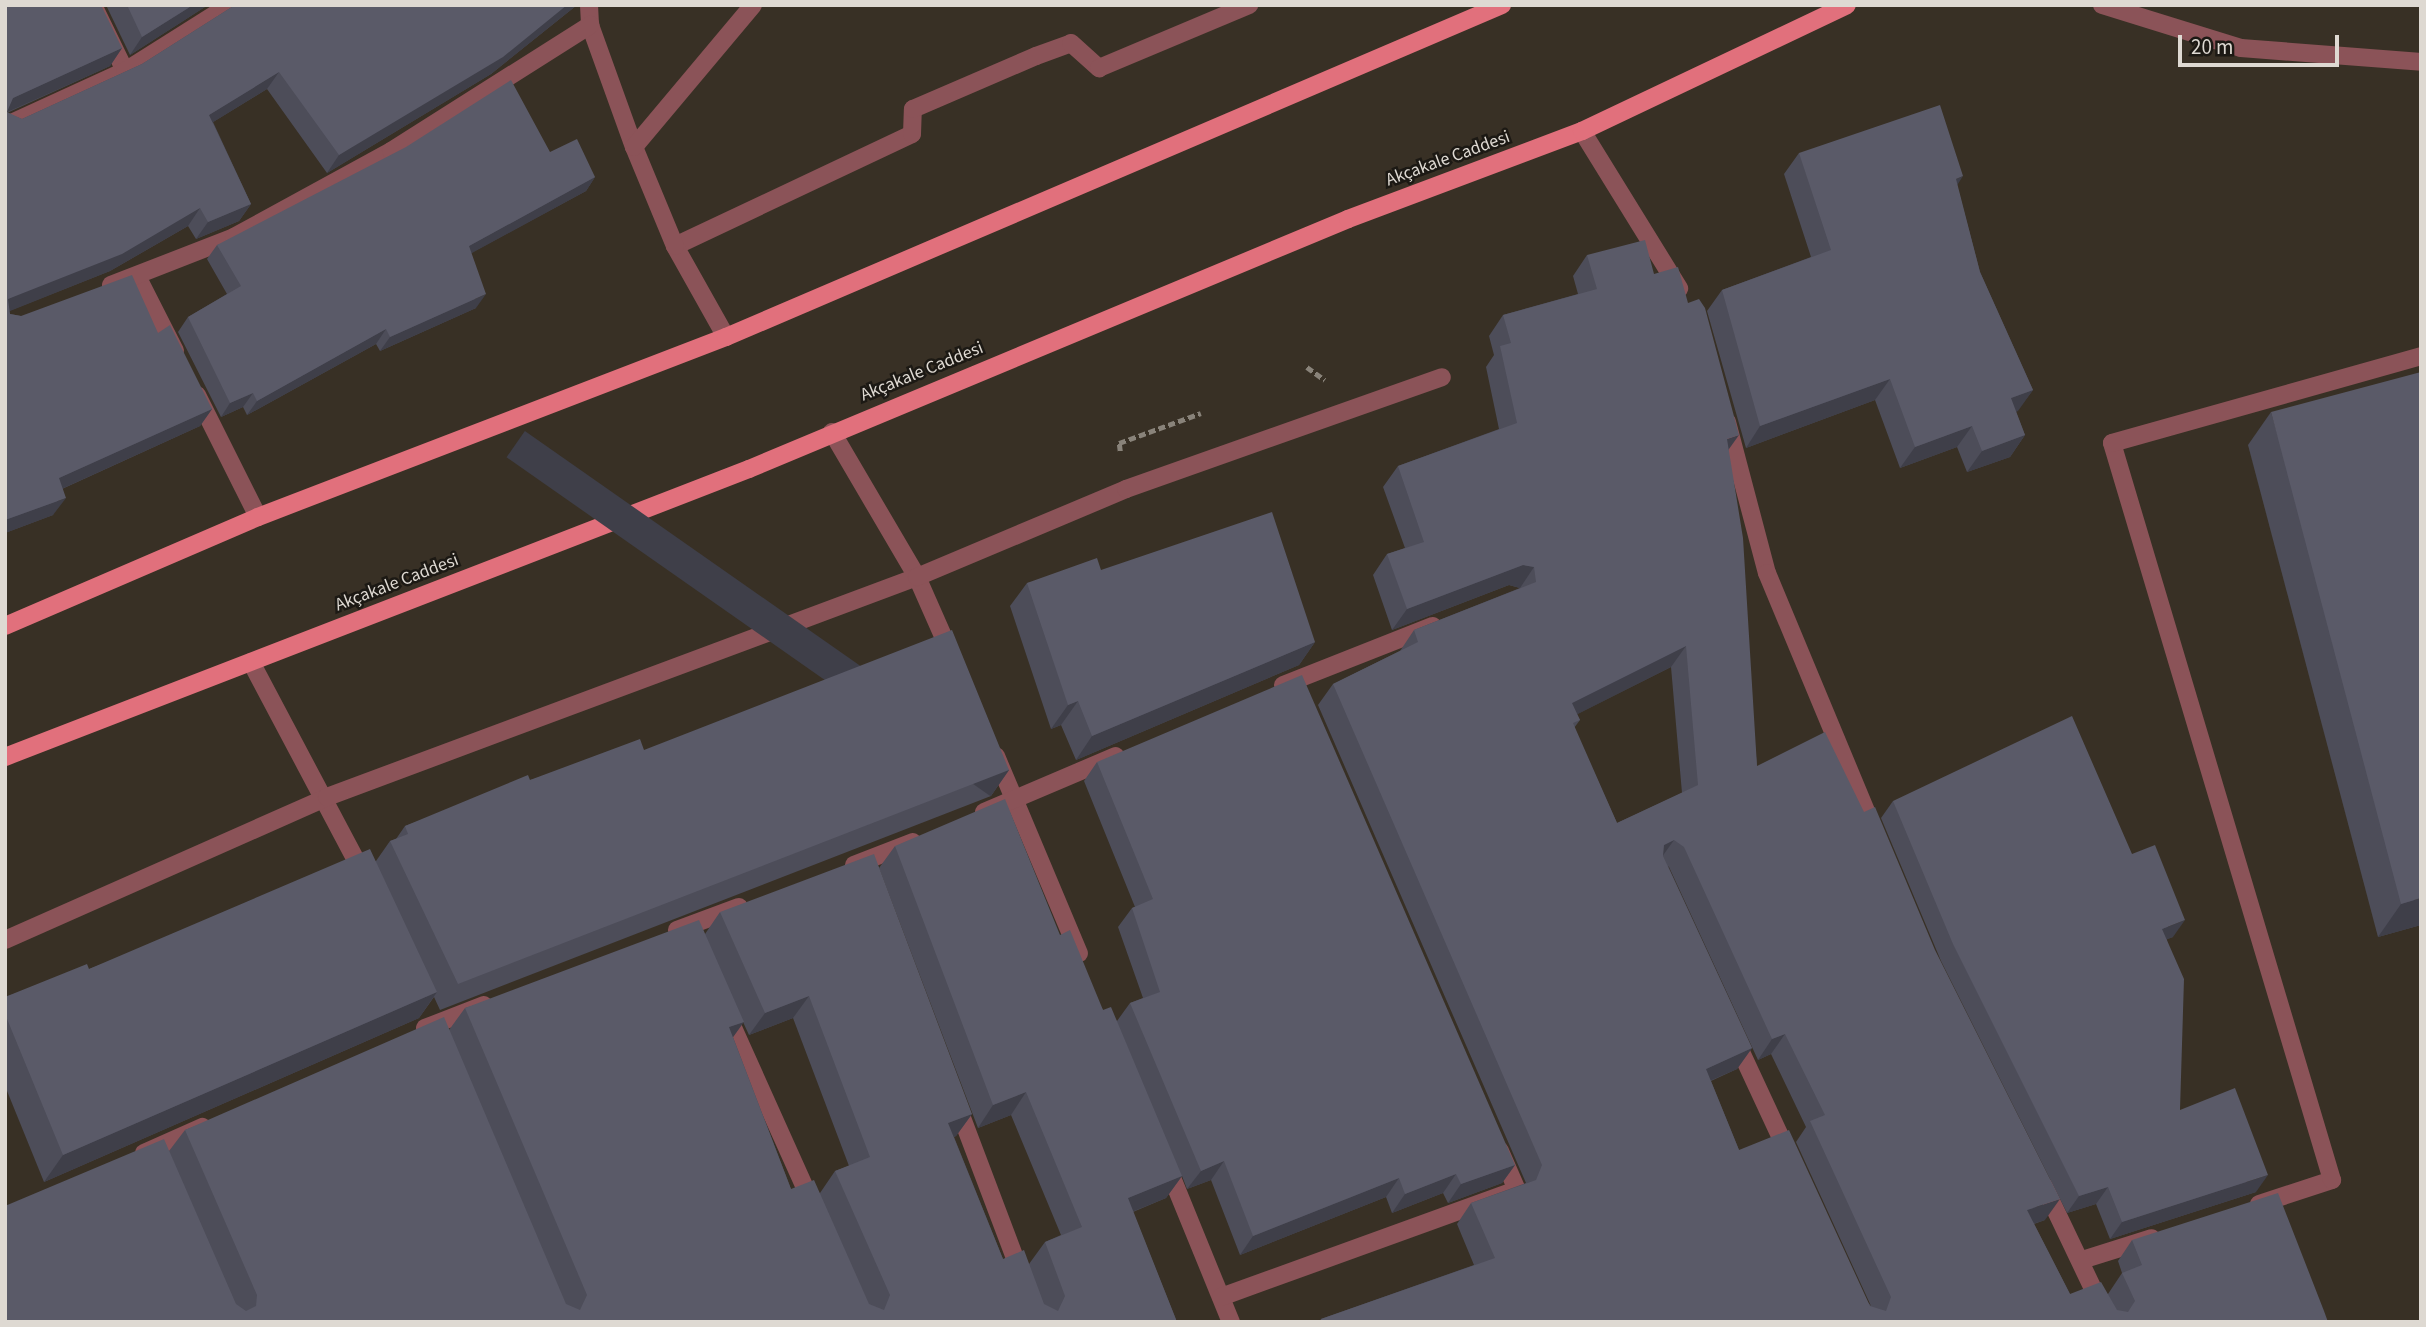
<!DOCTYPE html>
<html>
<head>
<meta charset="utf-8">
<style>
	body { margin:0 }
	#map { position:relative; width:2426px; height:1327px; overflow:hidden; background:#383025; font-family:"Source Sans 3",sans-serif }
	div>[style] { position:absolute }
	.path>* { height:4.5px; margin-top:-2.25px; transform-origin:0; background:repeating-linear-gradient(90deg,#89837a 0 7px,transparent 0 10.5px) }
	.lane>* { height:18px; margin:-9px; padding:0 9px; transform-origin:9px; border-radius:9px; background:#8b5358 }
	.street>* { height:18px; margin:-9px; padding:0 9px; transform-origin:9px; border-radius:9px; background:#8b5358 }
	.primary>* { height:18px; margin:-9px; padding:0 9px; transform-origin:9px; border-radius:9px; background:#e1707c }
	.wall>* { inset:0; background:#4d4d59 }
	.shaded-wall>* { inset:0; background:#3f3f49; transform-origin:0 0 }
	.building>* { inset:0; background:#5a5a68 }
	span { translate:-50% -50%; white-space:nowrap; text-align:center; line-height:1.15; -webkit-text-stroke:5px #1c1914; paint-order:stroke }
	.street-label { font-size:18px; color:#ded9d2 }
	.frame { position:absolute; inset:0; border:7px solid #ded9d2; pointer-events:none }
	.scale { position:absolute; left:2178px; top:35px; width:161px; height:32px; box-sizing:border-box; border:4px solid #ded9d2; border-top:0; padding-left:9px; font-size:21px; line-height:24px; white-space:nowrap; color:#ded9d2; -webkit-text-stroke:5px #1c1914; paint-order:stroke }
</style>
</head>
<body>
<div id="map">
	<div class="path">
		<i style="left:1307px;top:367px;width:22px;rotate:36deg"></i>
		<i style="left:1120px;top:451px;width:8px;rotate:-97deg"></i>
		<i style="left:1119px;top:443px;width:87px;rotate:-20.1deg"></i>
	</div>
	<div class="lane">
		<i style="left:2102px;top:5px;width:145px;rotate:17.2deg"></i>
		<i style="left:2241px;top:48px;width:181px;rotate:4.4deg"></i>
		<i style="left:675px;top:246px;width:262px;rotate:-25.3deg"></i>
		<i style="left:912px;top:134px;width:25px;rotate:-88deg"></i>
		<i style="left:913px;top:109px;width:134px;rotate:-23.3deg"></i>
		<i style="left:1036px;top:56px;width:37px;rotate:-20deg"></i>
		<i style="left:1071px;top:43px;width:38px;rotate:42deg"></i>
		<i style="left:1099px;top:68px;width:163px;rotate:-22.8deg"></i>
		<i style="left:2259px;top:1204px;width:77px;rotate:-18.2deg"></i>
		<i style="left:2332px;top:1180px;width:769px;rotate:-106.62deg"></i>
		<i style="left:2112px;top:443px;width:321px;rotate:-15.7deg"></i>
		<i style="left:2082px;top:1260px;width:73px;rotate:-17.4deg"></i>
	</div>
	<div class="street">
		<i style="left:93px;top:5px;width:73px;rotate:64.1deg"></i>
		<i style="left:589px;top:5px;width:20px;rotate:87deg"></i>
		<i style="left:590px;top:25px;width:130px;rotate:70.2deg"></i>
		<i style="left:5px;top:126px;width:132px;rotate:-24.6deg"></i>
		<i style="left:125px;top:71px;width:124px;rotate:-32.2deg"></i>
		<i style="left:1582px;top:131px;width:185px;rotate:58.3deg"></i>
		<i style="left:137px;top:276px;width:84px;rotate:63.1deg"></i>
		<i style="left:111px;top:285px;width:132px;rotate:-21.3deg"></i>
		<i style="left:234px;top:237px;width:179px;rotate:-28.7deg"></i>
		<i style="left:391px;top:151px;width:236px;rotate:-32.3deg"></i>
		<i style="left:726px;top:337px;width:104px;rotate:-119.3deg"></i>
		<i style="left:675px;top:246px;width:107px;rotate:-112.5deg"></i>
		<i style="left:634px;top:147px;width:185px;rotate:-50deg"></i>
		<i style="left:197px;top:395px;width:136px;rotate:63.4deg"></i>
		<i style="left:1727px;top:422px;width:156px;rotate:75.2deg"></i>
		<i style="left:1767px;top:573px;width:282px;rotate:67.4deg"></i>
		<i style="left:832px;top:432px;width:168px;rotate:59.6deg"></i>
		<i style="left:917px;top:577px;width:84px;rotate:66.2deg"></i>
		<i style="left:251px;top:662px;width:243px;rotate:62.1deg"></i>
		<i style="left:1283px;top:685px;width:161px;rotate:-21.5deg"></i>
		<i style="left:996px;top:756px;width:214px;rotate:67.2deg"></i>
		<i style="left:984px;top:812px;width:143px;rotate:-23deg"></i>
		<i style="left:854px;top:865px;width:63px;rotate:-21.3deg"></i>
		<i style="left:677px;top:930px;width:66px;rotate:-20.4deg"></i>
		<i style="left:5px;top:940px;width:352px;rotate:-23.9deg"></i>
		<i style="left:327px;top:797px;width:630px;rotate:-20.45deg"></i>
		<i style="left:917px;top:577px;width:227px;rotate:-22.8deg"></i>
		<i style="left:1126px;top:489px;width:335px;rotate:-19.5deg"></i>
		<i style="left:726px;top:1012px;width:209px;rotate:65.8deg"></i>
		<i style="left:425px;top:1028px;width:63px;rotate:-21.3deg"></i>
		<i style="left:1735px;top:1039px;width:126px;rotate:65.1deg"></i>
		<i style="left:956px;top:1102px;width:235px;rotate:69.3deg"></i>
		<i style="left:144px;top:1153px;width:64px;rotate:-24.1deg"></i>
		<i style="left:1166px;top:1163px;width:172px;rotate:67.8deg"></i>
		<i style="left:2044px;top:1186px;width:151px;rotate:64.5deg"></i>
		<i style="left:1221px;top:1297px;width:315px;rotate:-19.9deg"></i>
		<i style="left:1517px;top:1190px;width:43px;rotate:-113.6deg"></i>
	</div>
	<div class="primary">
		<i style="left:5px;top:626px;width:275px;rotate:-23.3deg"></i>
		<i style="left:258px;top:517px;width:501px;rotate:-21.04deg"></i>
		<i style="left:726px;top:337px;width:844px;rotate:-23.16deg"></i>
		<i style="left:5px;top:757px;width:798px;rotate:-21.16deg"></i>
		<i style="left:749px;top:469px;width:649px;rotate:-22.65deg"></i>
		<i style="left:1348px;top:219px;width:250px;rotate:-20.6deg"></i>
		<i style="left:1582px;top:131px;width:293px;rotate:-25.4deg"></i>
	</div>
	<div class="wall">
		<i style="clip-path:polygon(5px 5px,122px 48px,110px 66px,7px 113px,22px 119px,142px 64px,235px 5px,577px 5px,491px 74px,327px 173px,267px 89px,213px 122px,251px 204px,239px 221px,196px 239px,188px 226px,110px 271px,9px 311px,10px 314px,21px 316px,158px 333px,212px 409px,200px 426px,62px 489px,53px 515px,5px 533px)"></i>
		<i style="clip-path:polygon(106px 5px,208px 5px,130px 55px)"></i>
		<i style="clip-path:polygon(550px 152px,595px 177px,586px 191px,471px 253px,476px 308px,380px 351px,376px 344px,247px 415px,243px 407px,221px 417px,178px 332px,188px 317px,227px 294px,207px 259px,217px 245px)"></i>
		<i style="clip-path:polygon(1799px 153px,1957px 185px,1980px 272px,2033px 390px,2016px 412px,2025px 435px,2010px 457px,1967px 472px,1957px 447px,1900px 468px,1875px 400px,1746px 448px,1707px 311px,1722px 290px,1811px 257px,1784px 174px)"></i>
		<i style="clip-path:polygon(evenodd,1587px 255px,1654px 274px,1728px 450px,1757px 766px,2045px 1220px,2034px 1224px,2070px 1294px,2108px 1294px,2122px 1273px,2118px 1261px,2132px 1240px,2328px 1322px,1319px 1322px,1321px 1319px,1474px 1265px,1457px 1224px,1471px 1203px,1526px 1183px,1318px 705px,1333px 684px,1400px 651px,1414px 630px,1520px 588px,1509px 585px,1392px 630px,1373px 575px,1387px 554px,1405px 548px,1383px 487px,1398px 466px,1499px 429px,1486px 367px,1494px 355px,1489px 336px,1503px 315px,1578px 294px,1573px 276px,1587px 255px,1671px 667px,1682px 793px,1617px 823px,1574px 728px,1580px 720px,1577px 714px,1671px 667px,1587px 255px,1668px 866px,1669px 867px,1758px 1060px,1771px 1054px,1806px 1127px,1796px 1142px,1871px 1306px,1739px 1150px,1711px 1081px,1737px 1069px,1752px 1048px,1668px 866px)"></i>
		<i style="clip-path:polygon(2271px 412px,2421px 925px,2378px 937px,2248px 445px)"></i>
		<i style="clip-path:polygon(1101px 570px,1315px 642px,1299px 665px,1076px 760px,1061px 725px,1051px 729px,1010px 606px,1027px 583px)"></i>
		<i style="clip-path:polygon(644px 750px,1009px 770px,991px 796px,440px 1010px,434px 997px,419px 1018px,44px 1182px,5px 1086px,5px 997px,89px 969px,376px 861px,390px 841px,396px 839px,405px 826px,530px 780px)"></i>
		<i style="clip-path:polygon(evenodd,1097px 762px,1515px 1165px,1502px 1183px,1448px 1203px,1443px 1193px,1392px 1213px,1386px 1197px,1240px 1255px,1211px 1180px,1187px 1189px,1182px 1176px,1166px 1198px,1133px 1212px,1177px 1322px,5px 1322px,169px 1151px,185px 1130px,449px 1030px,465px 1008px,705px 934px,720px 912px,972px 1114px,956px 1136px,954px 1137px,1003px 1259px,1029px 1264px,1045px 1242px,1061px 1235px,1011px 1115px,978px 1128px,879px 868px,895px 846px,1060px 935px,1103px 1010px,1117px 1021px,1130px 1003px,1143px 998px,1118px 927px,1132px 908px,1135px 907px,1084px 781px,1097px 762px,793px 1018px,849px 1166px,835px 1171px,820px 1193px,791px 1189px,733px 1037px,743px 1022px,749px 1035px,793px 1018px)"></i>
		<i style="clip-path:polygon(1893px 801px,2132px 854px,2173px 937px,2167px 939px,2180px 1110px,2256px 1192px,2110px 1239px,2096px 1204px,2067px 1213px,1941px 961px,1881px 818px)"></i>
	</div>
	<div class="shaded-wall">
		<i style="clip-path:polygon(193px 5px,208px 5px,130px 55px,142px 37px)"></i>
		<i style="clip-path:polygon(567px 5px,577px 5px,491px 74px,327px 173px,339px 155px)"></i>
		<i style="clip-path:polygon(122px 48px,110px 66px,5px 113px,13px 98px)"></i>
		<i style="clip-path:polygon(279px 72px,267px 89px,197px 132px,209px 115px)"></i>
		<i style="clip-path:polygon(1963px 176px,1949px 198px,1956px 179px)"></i>
		<i style="clip-path:polygon(595px 177px,586px 191px,459px 260px,469px 246px)"></i>
		<i style="clip-path:polygon(251px 204px,239px 221px,196px 239px,208px 222px)"></i>
		<i style="clip-path:polygon(200px 208px,188px 226px,110px 271px,5px 313px,8px 299px)"></i>
		<i style="clip-path:polygon(486px 294px,476px 308px,380px 351px,390px 337px)"></i>
		<i style="clip-path:polygon(386px 329px,376px 344px,247px 415px,257px 401px)"></i>
		<i style="clip-path:polygon(1890px 379px,1875px 400px,1746px 448px,1760px 426px)"></i>
		<i style="clip-path:polygon(2033px 390px,2018px 411px,1996px 420px,2011px 398px)"></i>
		<i style="clip-path:polygon(253px 393px,243px 407px,221px 417px,230px 403px)"></i>
		<i style="clip-path:polygon(212px 409px,200px 426px,46px 496px,59px 478px)"></i>
		<i style="clip-path:polygon(1972px 426px,1957px 447px,1900px 468px,1915px 447px)"></i>
		<i style="clip-path:polygon(1739px 435px,1724px 456px,1727px 439px)"></i>
		<i style="clip-path:polygon(2025px 435px,2010px 457px,1967px 472px,1982px 451px)"></i>
		<i style="clip-path:polygon(66px 498px,53px 515px,5px 533px,5px 520px)"></i>
		<i style="clip-path:polygon(1523px 565px,1534px 567px,1520px 588px,1509px 585px,1392px 630px,1407px 609px)"></i>
		<i style="clip-path:polygon(1315px 642px,1299px 665px,1076px 760px,1092px 736px)"></i>
		<i style="clip-path:polygon(1686px 646px,1671px 667px,1558px 724px,1572px 703px)"></i>
		<i style="clip-path:polygon(1078px 701px,1061px 725px,1051px 729px,1068px 705px)"></i>
		<i style="left:1009px;top:770px;width:32px;height:591px;rotate:125deg"></i>
		<i style="clip-path:polygon(1674px 840px,1659px 861px,1664px 845px)"></i>
		<i style="clip-path:polygon(2421px 898px,2421px 925px,2378px 937px,2401px 904px)"></i>
		<i style="clip-path:polygon(2185px 920px,2173px 937px,2150px 946px,2162px 929px)"></i>
		<i style="clip-path:polygon(437px 992px,419px 1018px,44px 1182px,63px 1155px)"></i>
		<i style="clip-path:polygon(809px 996px,793px 1018px,749px 1035px,765px 1013px)"></i>
		<i style="clip-path:polygon(744px 1022px,728px 1044px,729px 1027px)"></i>
		<i style="clip-path:polygon(1785px 1034px,1771px 1054px,1758px 1060px,1772px 1039px)"></i>
		<i style="clip-path:polygon(1752px 1048px,1737px 1069px,1691px 1089px,1706px 1069px)"></i>
		<i style="clip-path:polygon(1026px 1092px,1011px 1115px,978px 1128px,993px 1105px)"></i>
		<i style="clip-path:polygon(972px 1114px,956px 1136px,933px 1146px,948px 1123px)"></i>
		<i style="clip-path:polygon(1224px 1161px,1211px 1180px,1187px 1189px,1201px 1171px)"></i>
		<i style="clip-path:polygon(1515px 1165px,1502px 1183px,1448px 1203px,1461px 1184px)"></i>
		<i style="clip-path:polygon(1456px 1174px,1443px 1193px,1392px 1213px,1405px 1194px)"></i>
		<i style="clip-path:polygon(2268px 1175px,2256px 1192px,2110px 1239px,2122px 1222px)"></i>
		<i style="clip-path:polygon(1182px 1176px,1166px 1198px,1112px 1220px,1128px 1198px)"></i>
		<i style="clip-path:polygon(1399px 1178px,1386px 1197px,1240px 1255px,1253px 1236px)"></i>
		<i style="clip-path:polygon(2108px 1187px,2096px 1204px,2067px 1213px,2079px 1196px)"></i>
		<i style="clip-path:polygon(2060px 1199px,2045px 1220px,2012px 1231px,2027px 1210px)"></i>
	</div>
	<div class="building">
		<i style="clip-path:polygon(5px 5px,101px 5px,122px 48px,13px 98px,7px 112px,22px 119px,142px 64px,235px 5px,567px 5px,503px 57px,339px 155px,279px 72px,209px 115px,251px 204px,208px 222px,200px 208px,122px 254px,8px 299px,10px 314px,21px 316px,132px 275px,158px 333px,170px 325px,212px 409px,59px 478px,66px 498px,5px 520px)"></i>
		<i style="clip-path:polygon(127px 5px,193px 5px,142px 37px)"></i>
		<i style="clip-path:polygon(511px 80px,550px 152px,577px 139px,595px 177px,469px 246px,486px 294px,390px 337px,386px 329px,257px 401px,253px 393px,230px 403px,188px 317px,241px 286px,217px 245px,406px 147px)"></i>
		<i style="clip-path:polygon(1940px 105px,1963px 176px,1956px 179px,1980px 272px,2033px 390px,2011px 398px,2025px 435px,1982px 451px,1972px 426px,1915px 447px,1890px 379px,1760px 426px,1722px 290px,1831px 250px,1799px 153px)"></i>
		<i style="clip-path:polygon(evenodd,1645px 240px,1654px 274px,1678px 267px,1688px 303px,1699px 299px,1705px 308px,1739px 435px,1727px 439px,1743px 538px,1757px 766px,1825px 732px,1864px 812px,1875px 807px,1935px 950px,2060px 1199px,2027px 1210px,2070px 1294px,2101px 1282px,2117px 1310px,2128px 1312px,2135px 1301px,2122px 1273px,2142px 1265px,2132px 1240px,2278px 1193px,2324px 1311px,2328px 1322px,1322px 1322px,1321px 1319px,1495px 1258px,1471px 1203px,1536px 1180px,1542px 1165px,1333px 684px,1418px 642px,1414px 630px,1536px 582px,1534px 567px,1523px 565px,1407px 609px,1387px 554px,1424px 542px,1398px 466px,1517px 423px,1500px 346px,1511px 343px,1503px 315px,1597px 289px,1587px 255px,1645px 240px,1686px 646px,1698px 785px,1617px 823px,1573px 723px,1580px 720px,1572px 703px,1686px 646px,1645px 240px,1674px 840px,1684px 847px,1772px 1039px,1785px 1034px,1825px 1115px,1810px 1121px,1891px 1297px,1886px 1311px,1870px 1306px,1789px 1130px,1739px 1150px,1706px 1069px,1752px 1048px,1663px 856px,1664px 845px,1674px 840px)"></i>
		<i style="clip-path:polygon(2421px 372px,2421px 898px,2401px 904px,2271px 412px)"></i>
		<i style="clip-path:polygon(1272px 512px,1315px 642px,1092px 736px,1078px 701px,1068px 705px,1027px 583px,1097px 558px,1101px 570px)"></i>
		<i style="clip-path:polygon(952px 630px,1009px 770px,458px 984px,390px 841px,408px 834px,405px 826px,528px 775px,530px 780px,640px 739px,644px 750px)"></i>
		<i style="clip-path:polygon(1302px 675px,1515px 1165px,1461px 1184px,1456px 1174px,1405px 1194px,1399px 1178px,1253px 1236px,1224px 1161px,1201px 1171px,1130px 1003px,1160px 992px,1132px 908px,1153px 899px,1097px 762px)"></i>
		<i style="clip-path:polygon(2072px 716px,2132px 854px,2155px 845px,2185px 920px,2162px 929px,2184px 979px,2180px 1110px,2235px 1088px,2268px 1175px,2122px 1222px,2108px 1187px,2079px 1196px,1953px 944px,1893px 801px)"></i>
		<i style="clip-path:polygon(1005px 799px,1060px 935px,1070px 930px,1103px 1010px,1111px 1007px,1182px 1176px,1128px 1198px,1177px 1322px,5px 1322px,5px 1206px,164px 1139px,236px 1304px,246px 1311px,256px 1306px,257px 1295px,185px 1130px,444px 1017px,566px 1304px,580px 1310px,587px 1295px,465px 1008px,699px 920px,744px 1022px,729px 1027px,791px 1189px,814px 1180px,869px 1304px,884px 1310px,890px 1295px,835px 1171px,870px 1157px,809px 996px,765px 1013px,720px 912px,874px 854px,972px 1114px,948px 1123px,1003px 1259px,1024px 1250px,1044px 1304px,1058px 1311px,1065px 1296px,1045px 1242px,1082px 1227px,1026px 1092px,993px 1105px,895px 846px)"></i>
		<i style="clip-path:polygon(370px 849px,437px 992px,63px 1155px,5px 1014px,5px 997px,87px 964px,89px 969px)"></i>
	</div>
	<div class="street-label">
		<span style="left:1448px;top:159px;rotate:-20deg">Akçakale Caddesi</span>
		<span style="left:922px;top:372px;rotate:-22deg">Akçakale Caddesi</span>
		<span style="left:397px;top:583px;rotate:-21deg">Akçakale Caddesi</span>
	</div>
	<div class="frame"></div>
	<div class="scale">20 m</div>
</div>
</body>
</html>
